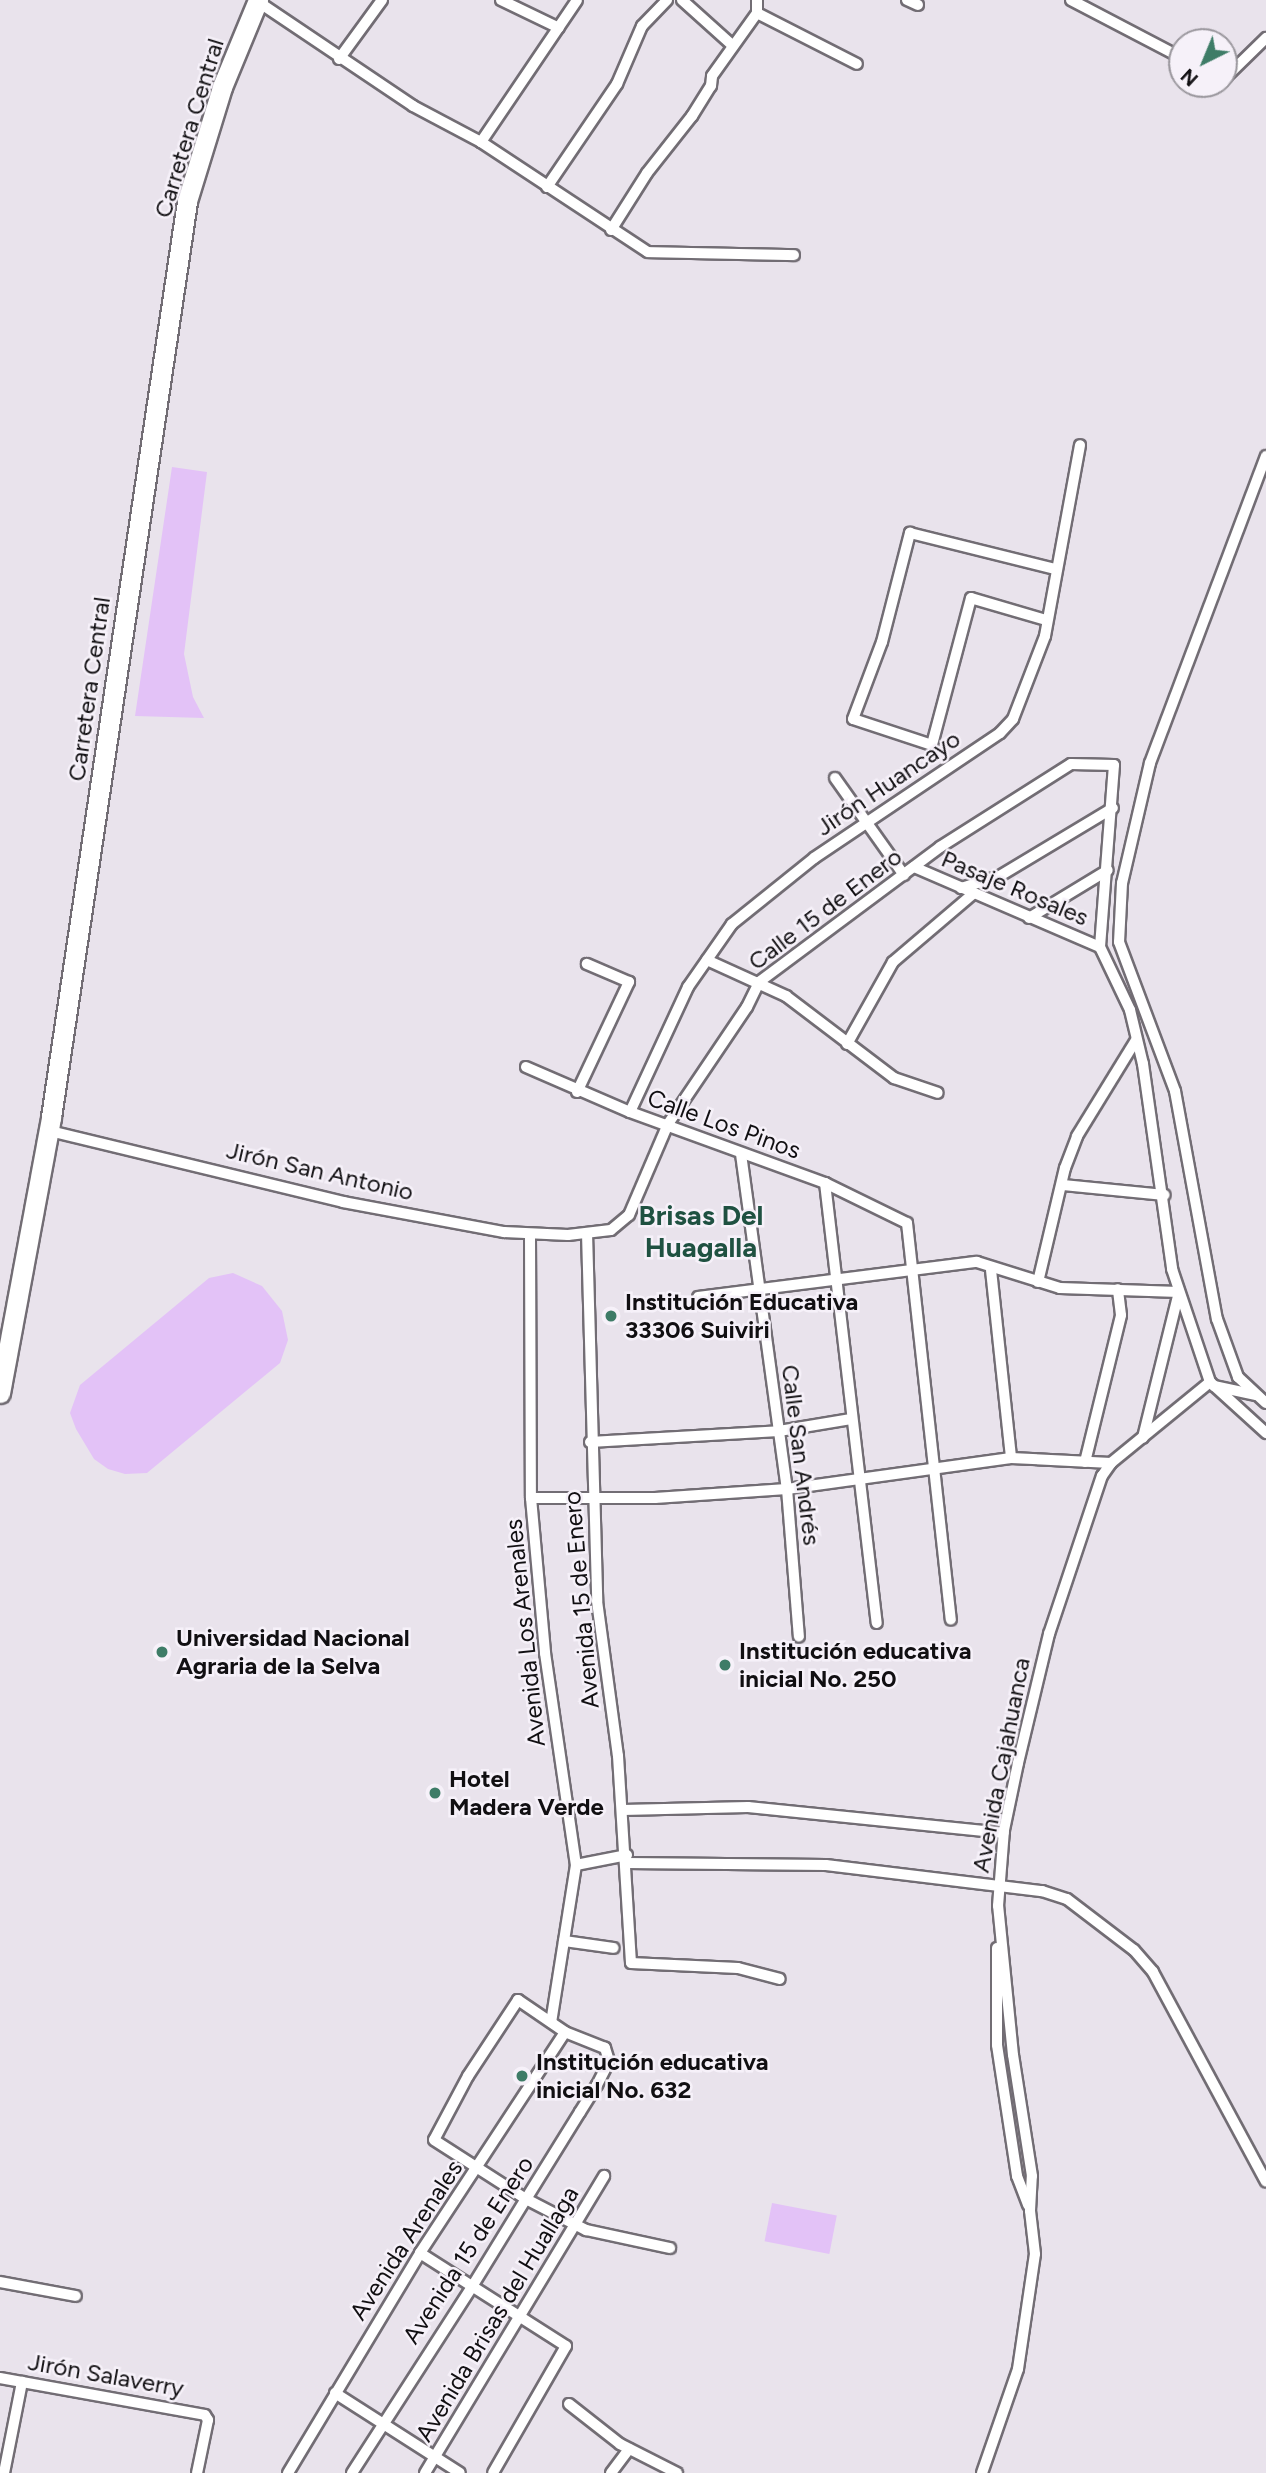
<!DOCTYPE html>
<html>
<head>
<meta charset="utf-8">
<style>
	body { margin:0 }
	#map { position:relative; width:1266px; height:2473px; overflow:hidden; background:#e9e3ec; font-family:Figtree,sans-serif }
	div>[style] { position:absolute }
	.green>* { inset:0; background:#e3c2f7; transform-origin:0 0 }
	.roads { filter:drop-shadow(2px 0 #726d74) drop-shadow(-2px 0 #726d74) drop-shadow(0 2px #726d74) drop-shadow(0 -2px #726d74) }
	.street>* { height:10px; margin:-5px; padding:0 5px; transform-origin:5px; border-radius:5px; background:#fff }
	.highway>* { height:19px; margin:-9.5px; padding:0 9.5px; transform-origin:9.5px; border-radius:9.5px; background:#fff }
	.dots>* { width:19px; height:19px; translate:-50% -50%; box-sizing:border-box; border:4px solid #f6f1f9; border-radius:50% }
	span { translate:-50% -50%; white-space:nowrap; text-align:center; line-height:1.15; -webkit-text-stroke:5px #f6f1f9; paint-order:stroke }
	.street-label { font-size:24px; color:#110f12 }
	.poi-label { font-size:24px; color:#110f12; font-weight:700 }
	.left { translate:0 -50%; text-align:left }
	.quarter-label { font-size:28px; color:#1f5141; font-weight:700 }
	.north { position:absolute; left:1168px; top:28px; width:70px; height:70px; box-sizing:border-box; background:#f6f1f9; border:2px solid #9a979d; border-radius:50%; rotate:223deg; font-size:19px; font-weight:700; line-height:28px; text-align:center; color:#110f12 }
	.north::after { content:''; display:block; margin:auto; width:24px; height:32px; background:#3e7c67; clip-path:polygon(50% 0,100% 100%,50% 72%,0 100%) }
</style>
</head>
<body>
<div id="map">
	<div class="green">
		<i style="clip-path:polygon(172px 467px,207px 472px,184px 654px,193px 697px,204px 718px,135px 716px)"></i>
		<i style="clip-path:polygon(233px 1273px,262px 1286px,282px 1311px,288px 1340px,280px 1363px,147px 1473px,125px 1474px,108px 1469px,94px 1459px,76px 1429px,70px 1413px,80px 1385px,209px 1278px)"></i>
		<i style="left:772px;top:2203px;width:66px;height:39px;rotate:11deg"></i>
	</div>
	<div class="roads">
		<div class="street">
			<i style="left:501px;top:0;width:64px;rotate:25.8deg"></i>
			<i style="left:682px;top:0;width:67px;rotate:42deg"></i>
			<i style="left:907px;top:0;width:12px;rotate:24deg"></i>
			<i style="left:1071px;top:0;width:125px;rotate:27.6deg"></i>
			<i style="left:257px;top:1px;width:188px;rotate:33.9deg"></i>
			<i style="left:413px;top:106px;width:77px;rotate:27.9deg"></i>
			<i style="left:481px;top:142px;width:200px;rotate:33.4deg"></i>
			<i style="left:648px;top:252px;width:146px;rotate:1.2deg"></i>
			<i style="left:757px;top:13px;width:112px;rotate:27deg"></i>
			<i style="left:339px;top:59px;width:73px;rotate:-53.9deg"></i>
			<i style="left:1224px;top:79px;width:59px;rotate:-44.3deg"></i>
			<i style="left:481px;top:142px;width:171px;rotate:-55.9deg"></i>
			<i style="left:547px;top:187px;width:125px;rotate:-55.8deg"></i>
			<i style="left:617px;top:84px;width:63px;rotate:-66.7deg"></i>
			<i style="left:642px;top:26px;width:36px;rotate:-46deg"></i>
			<i style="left:611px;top:230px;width:67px;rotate:-57.7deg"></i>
			<i style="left:647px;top:173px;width:73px;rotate:-51.7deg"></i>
			<i style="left:692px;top:116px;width:36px;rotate:-58deg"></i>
			<i style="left:711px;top:86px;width:10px;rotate:-84deg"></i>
			<i style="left:712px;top:76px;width:77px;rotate:-54.5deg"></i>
			<i style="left:757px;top:13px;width:13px;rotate:-90deg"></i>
			<i style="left:1266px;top:456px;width:328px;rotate:110.7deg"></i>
			<i style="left:1150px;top:763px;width:123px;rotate:103.1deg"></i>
			<i style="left:1122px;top:883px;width:59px;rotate:92.9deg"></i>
			<i style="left:1119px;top:942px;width:159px;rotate:69.4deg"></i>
			<i style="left:1175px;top:1091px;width:232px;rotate:79.6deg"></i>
			<i style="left:1217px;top:1319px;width:62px;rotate:70.1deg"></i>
			<i style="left:1238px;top:1377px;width:38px;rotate:43deg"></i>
			<i style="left:1046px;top:620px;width:78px;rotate:-163.7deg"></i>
			<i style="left:971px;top:598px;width:152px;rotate:104.9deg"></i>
			<i style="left:932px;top:745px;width:83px;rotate:-161.8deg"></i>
			<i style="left:853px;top:719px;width:82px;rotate:-69.4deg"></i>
			<i style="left:882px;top:642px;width:113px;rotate:-75.6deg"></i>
			<i style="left:910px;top:533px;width:150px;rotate:13.9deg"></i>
			<i style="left:835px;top:778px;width:119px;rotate:54.6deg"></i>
			<i style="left:914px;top:867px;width:202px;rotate:23.3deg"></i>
			<i style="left:961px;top:888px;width:39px;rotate:-17deg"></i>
			<i style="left:998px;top:877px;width:134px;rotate:-31deg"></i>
			<i style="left:1029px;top:918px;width:92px;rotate:-31.3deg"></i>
			<i style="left:707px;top:960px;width:87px;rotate:24.5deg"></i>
			<i style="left:786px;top:996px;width:136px;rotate:37.2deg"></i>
			<i style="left:894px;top:1078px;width:46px;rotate:18.8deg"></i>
			<i style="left:847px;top:1044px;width:94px;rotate:-60.7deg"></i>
			<i style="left:893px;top:962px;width:106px;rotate:-40.4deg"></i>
			<i style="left:526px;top:1067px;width:113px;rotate:23.4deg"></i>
			<i style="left:630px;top:1112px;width:208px;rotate:20deg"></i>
			<i style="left:825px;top:1183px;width:91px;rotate:26deg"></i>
			<i style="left:907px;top:1223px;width:399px;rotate:83.7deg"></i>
			<i style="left:577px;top:1092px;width:122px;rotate:-64.7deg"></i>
			<i style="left:629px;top:982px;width:46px;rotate:-156.8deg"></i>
			<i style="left:630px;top:1112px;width:138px;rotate:-65.1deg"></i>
			<i style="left:688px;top:987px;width:77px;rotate:-55.1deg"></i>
			<i style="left:732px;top:924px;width:105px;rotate:-38.8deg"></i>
			<i style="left:814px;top:858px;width:224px;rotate:-33.9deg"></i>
			<i style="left:1000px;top:733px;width:19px;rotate:-47deg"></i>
			<i style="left:1013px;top:719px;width:89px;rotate:-68.9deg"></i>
			<i style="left:1045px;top:636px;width:194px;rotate:-79.6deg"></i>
			<i style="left:46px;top:1130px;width:306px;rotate:13.6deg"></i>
			<i style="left:343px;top:1202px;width:164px;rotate:10.6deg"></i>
			<i style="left:504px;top:1232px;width:64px;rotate:2.7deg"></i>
			<i style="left:568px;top:1235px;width:43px;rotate:-6.6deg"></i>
			<i style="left:611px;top:1230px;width:23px;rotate:-40deg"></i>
			<i style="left:629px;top:1215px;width:99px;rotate:-66.8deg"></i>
			<i style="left:668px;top:1124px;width:141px;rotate:-56deg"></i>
			<i style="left:747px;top:1007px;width:28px;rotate:-64deg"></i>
			<i style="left:759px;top:982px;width:226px;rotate:-36.7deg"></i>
			<i style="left:940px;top:847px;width:155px;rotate:-32.4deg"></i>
			<i style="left:1071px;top:764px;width:43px;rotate:1.3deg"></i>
			<i style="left:1114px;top:765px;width:183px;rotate:94.4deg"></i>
			<i style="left:1100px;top:947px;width:70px;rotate:64.5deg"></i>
			<i style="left:1130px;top:1010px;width:56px;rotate:76.5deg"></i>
			<i style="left:1143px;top:1064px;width:207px;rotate:81.9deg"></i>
			<i style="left:1172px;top:1269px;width:119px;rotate:71.4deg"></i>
			<i style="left:1210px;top:1382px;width:76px;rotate:42.3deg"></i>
			<i style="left:741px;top:1154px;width:338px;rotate:82.2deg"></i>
			<i style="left:787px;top:1489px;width:148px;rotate:85.4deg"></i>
			<i style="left:825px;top:1183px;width:443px;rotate:83.3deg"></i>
			<i style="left:1063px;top:1185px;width:102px;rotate:5.6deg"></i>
			<i style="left:587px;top:1233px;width:368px;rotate:88.4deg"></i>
			<i style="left:597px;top:1601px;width:156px;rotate:82.3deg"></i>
			<i style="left:618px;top:1756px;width:207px;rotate:86.4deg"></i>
			<i style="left:631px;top:1963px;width:107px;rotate:2.7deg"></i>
			<i style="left:738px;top:1968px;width:43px;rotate:14.7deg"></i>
			<i style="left:530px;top:1235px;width:263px;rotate:89.8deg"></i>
			<i style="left:531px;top:1498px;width:156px;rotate:84.8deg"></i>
			<i style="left:545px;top:1653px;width:214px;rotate:81.7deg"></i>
			<i style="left:576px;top:1865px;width:159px;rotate:99deg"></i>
			<i style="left:991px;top:1270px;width:189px;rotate:83.9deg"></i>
			<i style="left:1038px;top:1282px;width:117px;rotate:-76.7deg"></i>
			<i style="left:1065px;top:1168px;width:34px;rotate:-69deg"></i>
			<i style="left:1077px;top:1136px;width:113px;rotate:-58.4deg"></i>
			<i style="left:698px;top:1297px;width:281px;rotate:-7.2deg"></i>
			<i style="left:977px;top:1262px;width:87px;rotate:17.4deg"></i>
			<i style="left:1060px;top:1288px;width:119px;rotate:1.9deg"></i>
			<i style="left:1179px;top:1292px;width:150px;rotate:103.9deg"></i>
			<i style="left:1214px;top:1386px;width:43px;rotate:12.1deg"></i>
			<i style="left:590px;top:1442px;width:189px;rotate:-3.3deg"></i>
			<i style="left:779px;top:1431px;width:73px;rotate:-9.5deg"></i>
			<i style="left:1085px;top:1462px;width:151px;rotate:-76.2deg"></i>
			<i style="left:1121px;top:1315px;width:26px;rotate:-97deg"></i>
			<i style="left:531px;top:1498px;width:124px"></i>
			<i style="left:655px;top:1498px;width:132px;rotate:-3.9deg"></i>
			<i style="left:787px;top:1489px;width:226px;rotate:-7.9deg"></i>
			<i style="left:1011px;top:1458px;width:100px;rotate:2.9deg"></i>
			<i style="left:623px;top:1810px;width:125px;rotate:-1.4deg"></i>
			<i style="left:748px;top:1807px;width:257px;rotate:5.8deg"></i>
			<i style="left:627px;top:1863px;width:199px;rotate:0.6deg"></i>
			<i style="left:826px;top:1865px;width:218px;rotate:6.9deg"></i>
			<i style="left:1042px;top:1891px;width:26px;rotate:18deg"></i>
			<i style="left:1067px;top:1899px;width:84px;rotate:37.3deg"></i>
			<i style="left:1134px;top:1950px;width:29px;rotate:49deg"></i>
			<i style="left:1153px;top:1972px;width:238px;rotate:61.7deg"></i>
			<i style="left:576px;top:1865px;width:52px;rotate:-11.1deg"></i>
			<i style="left:564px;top:1941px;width:50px;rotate:8deg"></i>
			<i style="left:997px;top:1948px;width:97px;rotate:90deg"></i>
			<i style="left:997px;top:2045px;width:133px;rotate:81.3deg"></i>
			<i style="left:1017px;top:2176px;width:31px;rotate:69deg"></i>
			<i style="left:420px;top:2253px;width:173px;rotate:32.5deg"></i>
			<i style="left:566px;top:2346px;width:146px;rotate:119.9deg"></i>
			<i style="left:0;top:2282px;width:77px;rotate:10.4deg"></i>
			<i style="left:0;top:2378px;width:208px;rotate:10.2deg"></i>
			<i style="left:205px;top:2415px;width:6px;rotate:59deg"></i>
			<i style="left:208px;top:2420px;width:54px;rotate:101.7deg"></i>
			<i style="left:335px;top:2393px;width:148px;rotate:32.6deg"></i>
			<i style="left:569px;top:2404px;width:65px;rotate:38.1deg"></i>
			<i style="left:620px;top:2444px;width:64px;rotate:27deg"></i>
			<i style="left:4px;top:2473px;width:93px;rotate:-78.8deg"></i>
			<i style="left:288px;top:2473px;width:257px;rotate:-59deg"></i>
			<i style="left:420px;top:2253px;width:264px;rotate:-56.7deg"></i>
			<i style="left:352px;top:2473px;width:224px;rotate:-57.2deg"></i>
			<i style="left:473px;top:2285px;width:101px;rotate:-58.4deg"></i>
			<i style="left:526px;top:2199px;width:102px;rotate:-58.2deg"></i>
			<i style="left:580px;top:2112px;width:32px;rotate:-58deg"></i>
			<i style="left:597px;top:2085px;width:27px;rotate:-63deg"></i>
			<i style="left:609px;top:2061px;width:14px;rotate:-107deg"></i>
			<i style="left:605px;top:2048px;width:43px;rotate:-158.2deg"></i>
			<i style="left:565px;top:2032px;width:57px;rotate:-145.8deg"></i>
			<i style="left:518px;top:2000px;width:91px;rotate:123.3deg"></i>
			<i style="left:468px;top:2076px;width:72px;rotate:118deg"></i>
			<i style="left:434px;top:2140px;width:109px;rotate:32.7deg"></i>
			<i style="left:526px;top:2199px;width:68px;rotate:27.3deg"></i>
			<i style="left:586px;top:2230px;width:86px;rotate:12.1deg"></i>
			<i style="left:425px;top:2473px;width:347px;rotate:-58.9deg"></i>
			<i style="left:611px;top:2473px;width:30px;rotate:-53deg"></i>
			<i style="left:982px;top:2473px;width:110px;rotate:-70.9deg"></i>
			<i style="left:1018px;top:2369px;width:116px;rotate:-81.6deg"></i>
			<i style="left:1035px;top:2254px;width:43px;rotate:-96.6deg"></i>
			<i style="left:1030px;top:2211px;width:35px;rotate:-87deg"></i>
			<i style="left:1032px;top:2176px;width:122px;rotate:-98.9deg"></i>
			<i style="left:1013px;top:2055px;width:150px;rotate:-95.7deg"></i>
			<i style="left:998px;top:1906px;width:76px;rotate:-85.5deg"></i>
			<i style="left:1004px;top:1830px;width:68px;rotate:-78.2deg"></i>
			<i style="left:1018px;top:1763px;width:133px;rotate:-76.5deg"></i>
			<i style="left:1049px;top:1634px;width:167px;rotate:-71.5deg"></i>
			<i style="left:1102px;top:1476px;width:16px;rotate:-55deg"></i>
			<i style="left:1111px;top:1463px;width:128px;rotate:-39.3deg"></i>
		</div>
		<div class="highway">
			<i style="left:0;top:1393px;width:281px;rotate:-79.5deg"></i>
			<i style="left:51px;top:1117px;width:926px;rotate:-81.55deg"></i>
			<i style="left:187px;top:201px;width:119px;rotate:-72.9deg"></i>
			<i style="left:222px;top:87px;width:94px;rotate:-67.5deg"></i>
		</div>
	</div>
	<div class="dots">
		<i style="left:611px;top:1316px;background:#3e7c67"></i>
		<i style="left:162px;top:1652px;background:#3e7c67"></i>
		<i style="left:725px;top:1665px;background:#3e7c67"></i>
		<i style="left:435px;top:1793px;background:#3e7c67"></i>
		<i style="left:522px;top:2076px;background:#3e7c67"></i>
	</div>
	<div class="street-label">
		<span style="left:189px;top:128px;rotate:-73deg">Carretera Central</span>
		<span style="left:89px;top:689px;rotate:-82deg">Carretera Central</span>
		<span style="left:888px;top:783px;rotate:-34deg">Jirón Huancayo</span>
		<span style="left:1015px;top:888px;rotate:23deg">Pasaje Rosales</span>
		<span style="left:825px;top:909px;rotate:-37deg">Calle 15 de Enero</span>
		<span style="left:724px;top:1124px;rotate:20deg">Calle Los Pinos</span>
		<span style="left:320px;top:1171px;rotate:13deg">Jirón San Antonio</span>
		<span style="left:801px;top:1455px;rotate:83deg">Calle San Andrés</span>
		<span style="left:581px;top:1600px;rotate:-95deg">Avenida 15 de Enero</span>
		<span style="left:525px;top:1633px;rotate:-96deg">Avenida Los Arenales</span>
		<span style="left:1001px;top:1765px;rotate:-79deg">Avenida Cajahuanca</span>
		<span style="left:406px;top:2240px;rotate:-57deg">Avenida Arenales</span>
		<span style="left:468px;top:2250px;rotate:-57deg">Avenida 15 de Enero</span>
		<span style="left:497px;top:2314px;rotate:-59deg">Avenida Brisas del Huallaga</span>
		<span style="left:106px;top:2375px;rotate:10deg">Jirón Salaverry</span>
	</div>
	<div class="poi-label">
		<span class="left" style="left:625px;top:1316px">Institución Educativa<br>33306 Suiviri</span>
		<span class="left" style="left:176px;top:1652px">Universidad Nacional<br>Agraria de la Selva</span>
		<span class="left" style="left:739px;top:1665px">Institución educativa<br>inicial No. 250</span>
		<span class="left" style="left:449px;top:1793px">Hotel<br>Madera Verde</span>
		<span class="left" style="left:536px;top:2076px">Institución educativa<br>inicial No. 632</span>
	</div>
	<div class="quarter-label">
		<span style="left:701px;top:1231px">Brisas Del<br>Huagalla</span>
	</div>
	<div class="north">N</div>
</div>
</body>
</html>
